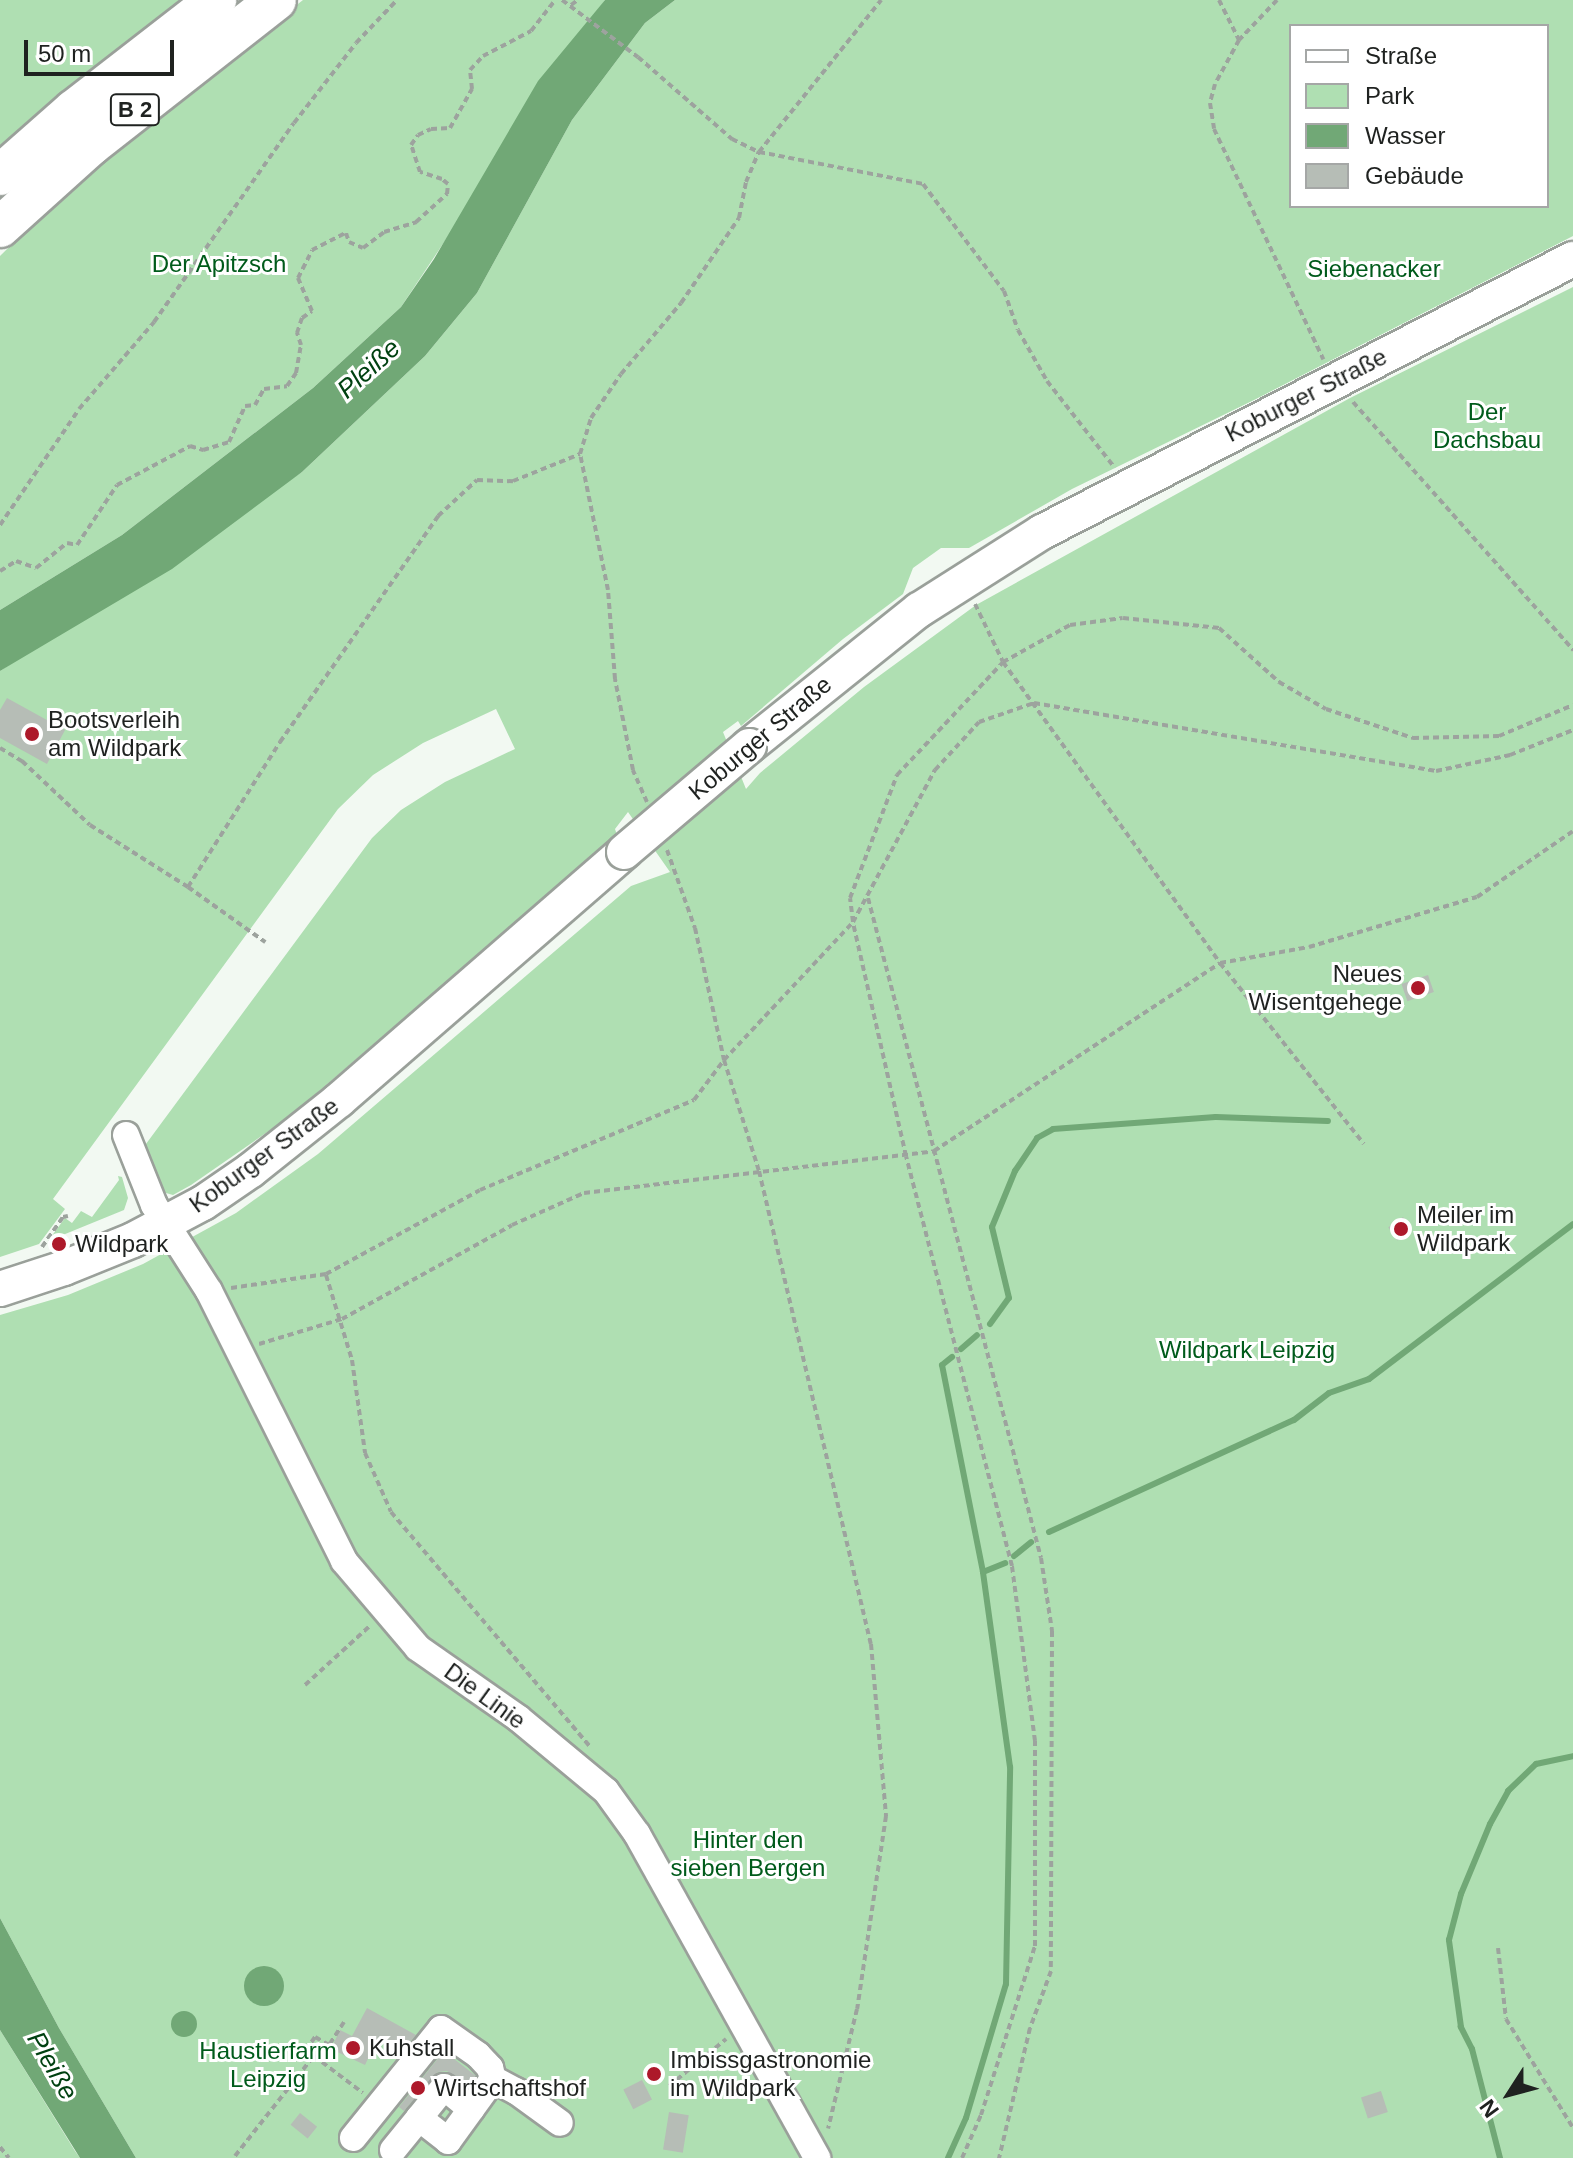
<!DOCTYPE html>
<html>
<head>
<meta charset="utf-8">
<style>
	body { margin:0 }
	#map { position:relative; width:1573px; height:2158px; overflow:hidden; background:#f2f9f2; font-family:Arial,sans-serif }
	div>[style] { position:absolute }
	.green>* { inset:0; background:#afdfb2 }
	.water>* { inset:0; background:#71a876 }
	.round { border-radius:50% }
	.stream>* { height:6px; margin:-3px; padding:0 3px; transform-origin:3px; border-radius:3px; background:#71a876 }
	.building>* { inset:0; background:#b6bdb6; transform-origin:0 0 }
	.path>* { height:4px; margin-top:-2px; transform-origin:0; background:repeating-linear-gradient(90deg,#9da39e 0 6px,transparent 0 10px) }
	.roads { filter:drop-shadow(2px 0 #9aa09a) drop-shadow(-2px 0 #9aa09a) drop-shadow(0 2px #9aa09a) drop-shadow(0 -2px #9aa09a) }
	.minor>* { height:26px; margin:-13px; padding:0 13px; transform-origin:13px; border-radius:13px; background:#fff }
	.major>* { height:34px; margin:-17px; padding:0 17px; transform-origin:17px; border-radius:17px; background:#fff }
	.highway>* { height:40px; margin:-20px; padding:0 20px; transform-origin:20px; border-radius:20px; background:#fff }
	.bridges { filter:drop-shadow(2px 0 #9aa09a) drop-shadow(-2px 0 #9aa09a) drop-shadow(0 2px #9aa09a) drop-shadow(0 -2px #9aa09a) }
	.major-bridge>* { height:34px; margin:-17px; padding:0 17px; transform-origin:17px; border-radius:17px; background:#fff }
	.dots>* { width:22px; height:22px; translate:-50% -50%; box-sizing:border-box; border:4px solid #fff; border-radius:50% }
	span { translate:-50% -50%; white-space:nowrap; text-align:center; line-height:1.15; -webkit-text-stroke:6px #fff; paint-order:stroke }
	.shield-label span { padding:2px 6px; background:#fff; border:2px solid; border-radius:6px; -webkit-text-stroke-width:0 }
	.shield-label { font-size:22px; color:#1f2220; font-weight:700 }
	.park-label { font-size:24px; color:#005b1b }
	.street-label { font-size:24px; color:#1f2220 }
	.poi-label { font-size:24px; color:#1f2220 }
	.left { translate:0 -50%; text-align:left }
	.right { translate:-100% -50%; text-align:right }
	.water-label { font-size:26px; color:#004111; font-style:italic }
	.legend { position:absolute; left:1289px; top:24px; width:260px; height:184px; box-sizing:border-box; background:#fff; border:2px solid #a5a7a6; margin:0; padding:10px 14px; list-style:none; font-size:24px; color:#1f2220 }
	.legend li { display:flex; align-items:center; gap:16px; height:40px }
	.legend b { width:40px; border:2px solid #a5a7a6 }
	.north { position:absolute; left:1469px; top:2054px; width:80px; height:80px; -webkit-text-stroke:6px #fff; paint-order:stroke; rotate:234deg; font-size:22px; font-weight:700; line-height:32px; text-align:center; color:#1f2220 }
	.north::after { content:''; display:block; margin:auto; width:28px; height:36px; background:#1f2220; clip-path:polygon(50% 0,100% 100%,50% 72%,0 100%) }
	.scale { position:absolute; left:24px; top:40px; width:150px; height:36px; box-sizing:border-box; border:4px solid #1f2220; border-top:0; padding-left:10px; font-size:24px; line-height:28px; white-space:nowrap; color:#1f2220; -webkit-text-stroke:6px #fff; paint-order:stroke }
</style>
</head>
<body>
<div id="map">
	<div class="green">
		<i style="clip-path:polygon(0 0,189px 0,0 155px)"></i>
		<i style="clip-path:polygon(303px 0,605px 0,401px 307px,313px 388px,122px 535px,0 610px,0 256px,63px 194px,163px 109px)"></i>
		<i style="clip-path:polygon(evenodd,675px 0,1573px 0,1573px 236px,1256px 399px,1072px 489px,969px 548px,941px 548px,913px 568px,903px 594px,843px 639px,741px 726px,738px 721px,723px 732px,746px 789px,760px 773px,864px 687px,976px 605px,1350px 398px,1573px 287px,1573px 2158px,136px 2158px,59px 2028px,0 1918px,0 1315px,68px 1295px,143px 1264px,236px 1213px,318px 1154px,631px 886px,670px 872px,628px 812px,615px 829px,617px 835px,289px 1117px,191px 1185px,173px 1195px,166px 1193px,160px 1188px,143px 1148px,372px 838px,401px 810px,445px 782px,515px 749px,496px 709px,423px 743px,373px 775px,338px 809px,53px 1199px,65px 1209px,39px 1244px,0 1257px,0 671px,302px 472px,425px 356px,477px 293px,572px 120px,645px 23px,675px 0,1291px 26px,1547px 26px,1547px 206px,1291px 206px,1291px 26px)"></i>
		<i style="clip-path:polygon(118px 1176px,122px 1177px,128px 1198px,124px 1210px,48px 1241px,65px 1218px,72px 1223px,81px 1211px,92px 1217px,119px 1180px)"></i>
		<i style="clip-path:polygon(0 2030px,75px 2151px,80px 2158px,0 2158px)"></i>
	</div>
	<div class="water">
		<i style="clip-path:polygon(605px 0,675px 0,645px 23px,572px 120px,477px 293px,425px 356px,302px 472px,172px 569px,0 671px,0 610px,122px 535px,313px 388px,401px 307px,434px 259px,538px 81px)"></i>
		<i style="clip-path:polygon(0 1918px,59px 2028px,136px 2158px,80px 2158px,0 2030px)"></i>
		<i class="round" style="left:244px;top:1966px;width:40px;height:40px"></i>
		<i class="round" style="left:171px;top:2011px;width:26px;height:26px"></i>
	</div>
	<div class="stream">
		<i style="left:990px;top:1324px;width:32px;rotate:-54deg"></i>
		<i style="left:1009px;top:1298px;width:73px;rotate:-103.5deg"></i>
		<i style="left:992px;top:1227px;width:61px;rotate:-67.7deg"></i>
		<i style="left:1015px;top:1171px;width:40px;rotate:-56deg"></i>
		<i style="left:1037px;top:1138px;width:18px;rotate:-29deg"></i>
		<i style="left:1053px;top:1129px;width:163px;rotate:-4.2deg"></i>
		<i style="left:1216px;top:1117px;width:112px;rotate:2deg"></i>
		<i style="left:961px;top:1349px;width:21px;rotate:-41deg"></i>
		<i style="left:1049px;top:1532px;width:269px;rotate:-24.6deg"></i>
		<i style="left:1294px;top:1420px;width:44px;rotate:-37.6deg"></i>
		<i style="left:1329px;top:1393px;width:42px;rotate:-19.3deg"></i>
		<i style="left:1369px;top:1379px;width:256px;rotate:-37.2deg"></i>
		<i style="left:1014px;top:1556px;width:22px;rotate:-39deg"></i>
		<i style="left:983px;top:1572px;width:24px;rotate:-22deg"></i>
		<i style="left:948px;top:2158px;width:44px;rotate:-65.8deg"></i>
		<i style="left:966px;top:2118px;width:140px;rotate:-73.4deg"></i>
		<i style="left:1006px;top:1984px;width:217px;rotate:-88.9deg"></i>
		<i style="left:1010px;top:1767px;width:197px;rotate:-97.9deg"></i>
		<i style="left:983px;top:1572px;width:211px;rotate:-101.2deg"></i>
		<i style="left:942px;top:1365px;width:13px;rotate:-39deg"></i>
		<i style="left:1500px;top:2158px;width:113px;rotate:-104.4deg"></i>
		<i style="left:1472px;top:2049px;width:25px;rotate:-117deg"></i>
		<i style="left:1461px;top:2027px;width:88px;rotate:-97.9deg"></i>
		<i style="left:1449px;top:1940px;width:48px;rotate:-75.4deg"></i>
		<i style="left:1461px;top:1894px;width:76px;rotate:-67.5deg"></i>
		<i style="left:1490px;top:1824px;width:38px;rotate:-61deg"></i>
		<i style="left:1508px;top:1791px;width:39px;rotate:-44deg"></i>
		<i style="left:1536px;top:1764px;width:38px;rotate:-12deg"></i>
	</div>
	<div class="building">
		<i style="clip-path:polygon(7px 698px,65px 730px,47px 764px,0 738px,0 710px)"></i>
		<i style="left:1428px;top:975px;width:18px;height:28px;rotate:71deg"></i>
		<i style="left:1403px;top:1217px;width:16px;height:18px;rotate:55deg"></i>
		<i style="clip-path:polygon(367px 2008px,416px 2035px,402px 2051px,378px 2038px,365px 2065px,331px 2049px,340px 2030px,352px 2036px)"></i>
		<i style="clip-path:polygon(444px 2051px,476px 2076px,468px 2086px,447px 2071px,438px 2072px,404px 2111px,399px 2107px)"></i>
		<i style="left:642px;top:2080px;width:22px;height:21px;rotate:63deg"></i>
		<i style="left:1381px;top:2091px;width:22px;height:21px;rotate:72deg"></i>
		<i style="left:669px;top:2112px;width:20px;height:38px;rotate:9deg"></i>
		<i style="left:300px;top:2113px;width:22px;height:15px;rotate:39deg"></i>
	</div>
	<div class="path">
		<i style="left:562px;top:0;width:95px;rotate:36.9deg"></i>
		<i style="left:638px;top:57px;width:125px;rotate:41.1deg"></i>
		<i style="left:732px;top:139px;width:30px;rotate:26deg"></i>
		<i style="left:759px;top:152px;width:167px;rotate:11deg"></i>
		<i style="left:923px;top:184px;width:134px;rotate:52.9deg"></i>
		<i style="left:1004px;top:291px;width:41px;rotate:70.3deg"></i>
		<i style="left:1018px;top:330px;width:59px;rotate:60.4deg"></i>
		<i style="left:1047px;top:381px;width:110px;rotate:52deg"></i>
		<i style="left:1219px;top:0;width:45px;rotate:63.4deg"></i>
		<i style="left:1277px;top:0;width:55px;rotate:133.5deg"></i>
		<i style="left:1239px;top:40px;width:50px;rotate:118.6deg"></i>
		<i style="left:1215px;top:84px;width:20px;rotate:105deg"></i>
		<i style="left:1210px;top:103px;width:26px;rotate:81deg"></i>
		<i style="left:1214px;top:129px;width:255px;rotate:64.6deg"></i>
		<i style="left:571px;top:5px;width:9px;rotate:-36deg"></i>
		<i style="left:1353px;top:402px;width:332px;rotate:48.4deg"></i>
		<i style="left:0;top:525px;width:140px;rotate:-55.7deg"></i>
		<i style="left:79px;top:409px;width:115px;rotate:-49.2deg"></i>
		<i style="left:154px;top:322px;width:243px;rotate:-54.9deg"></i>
		<i style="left:294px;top:123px;width:101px;rotate:-52.2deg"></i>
		<i style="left:356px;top:43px;width:59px;rotate:-46.4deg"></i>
		<i style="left:0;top:571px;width:19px;rotate:-32deg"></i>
		<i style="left:16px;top:561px;width:21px;rotate:19deg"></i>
		<i style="left:36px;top:568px;width:40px;rotate:-39deg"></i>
		<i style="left:67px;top:543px;width:10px;rotate:11deg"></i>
		<i style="left:77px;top:545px;width:72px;rotate:-56.3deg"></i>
		<i style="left:117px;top:485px;width:83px;rotate:-28.1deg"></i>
		<i style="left:190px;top:446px;width:14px;rotate:17deg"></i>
		<i style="left:203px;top:450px;width:27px;rotate:-17deg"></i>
		<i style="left:229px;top:442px;width:39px;rotate:-66deg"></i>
		<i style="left:245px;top:406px;width:10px;rotate:-6deg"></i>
		<i style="left:255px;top:405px;width:18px;rotate:-61deg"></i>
		<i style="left:264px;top:389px;width:23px;rotate:-7deg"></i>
		<i style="left:287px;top:386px;width:16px;rotate:-55deg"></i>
		<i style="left:296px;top:373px;width:28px;rotate:-80deg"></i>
		<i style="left:301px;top:345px;width:13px;rotate:-108deg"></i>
		<i style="left:297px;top:333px;width:16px;rotate:-72deg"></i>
		<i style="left:302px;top:318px;width:12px;rotate:-35deg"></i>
		<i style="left:312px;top:311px;width:36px;rotate:-113deg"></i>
		<i style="left:298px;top:278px;width:31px;rotate:-63deg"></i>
		<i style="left:312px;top:250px;width:38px;rotate:-27deg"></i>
		<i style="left:346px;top:233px;width:9px;rotate:72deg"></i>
		<i style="left:349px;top:242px;width:15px;rotate:23deg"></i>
		<i style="left:363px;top:248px;width:26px;rotate:-37deg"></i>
		<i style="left:384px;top:232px;width:34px;rotate:-17deg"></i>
		<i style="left:416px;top:222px;width:42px;rotate:-42.1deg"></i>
		<i style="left:447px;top:194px;width:10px;rotate:-84deg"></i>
		<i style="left:448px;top:184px;width:8px;rotate:-140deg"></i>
		<i style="left:442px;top:179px;width:23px;rotate:-162deg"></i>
		<i style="left:420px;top:172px;width:28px;rotate:-108deg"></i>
		<i style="left:411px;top:145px;width:12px;rotate:-55deg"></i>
		<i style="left:418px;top:135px;width:14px;rotate:-25deg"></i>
		<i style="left:431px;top:129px;width:19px;rotate:-3deg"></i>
		<i style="left:450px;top:128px;width:45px;rotate:-60.6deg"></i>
		<i style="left:472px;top:89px;width:19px;rotate:-96deg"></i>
		<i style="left:470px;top:70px;width:19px;rotate:-47deg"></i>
		<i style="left:483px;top:56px;width:54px;rotate:-27.5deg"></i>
		<i style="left:531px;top:31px;width:39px;rotate:-52deg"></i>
		<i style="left:975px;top:604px;width:64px;rotate:64.2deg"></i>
		<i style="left:1003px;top:662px;width:371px;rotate:54.2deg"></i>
		<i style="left:1220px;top:963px;width:231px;rotate:51.5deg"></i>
		<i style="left:0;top:748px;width:26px;rotate:31deg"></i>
		<i style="left:22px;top:761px;width:93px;rotate:43.3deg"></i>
		<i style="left:90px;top:825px;width:116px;rotate:32.3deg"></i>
		<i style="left:188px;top:887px;width:95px;rotate:35.5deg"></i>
		<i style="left:647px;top:802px;width:35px;rotate:-114deg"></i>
		<i style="left:633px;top:770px;width:93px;rotate:-101.2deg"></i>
		<i style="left:615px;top:679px;width:89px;rotate:-94.5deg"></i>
		<i style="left:608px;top:590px;width:139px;rotate:-101.6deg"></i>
		<i style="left:580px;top:454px;width:38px;rotate:-73deg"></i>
		<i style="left:591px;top:418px;width:53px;rotate:-55.7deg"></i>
		<i style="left:621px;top:374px;width:93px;rotate:-49.8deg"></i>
		<i style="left:681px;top:303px;width:103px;rotate:-55.7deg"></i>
		<i style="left:739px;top:218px;width:37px;rotate:-79deg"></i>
		<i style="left:746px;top:182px;width:33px;rotate:-67deg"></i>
		<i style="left:759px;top:152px;width:195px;rotate:-51.2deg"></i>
		<i style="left:667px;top:850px;width:83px;rotate:70.3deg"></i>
		<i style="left:695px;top:928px;width:135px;rotate:77.6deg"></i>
		<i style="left:724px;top:1060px;width:116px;rotate:72.5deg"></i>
		<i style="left:759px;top:1171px;width:486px;rotate:76.7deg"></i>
		<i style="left:871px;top:1644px;width:173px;rotate:85deg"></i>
		<i style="left:886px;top:1816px;width:195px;rotate:98.5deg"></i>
		<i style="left:857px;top:2009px;width:123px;rotate:103.6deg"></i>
		<i style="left:188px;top:887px;width:172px;rotate:-57.6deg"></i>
		<i style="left:280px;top:742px;width:276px;rotate:-55deg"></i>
		<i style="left:438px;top:516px;width:53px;rotate:-42.7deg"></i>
		<i style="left:477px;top:480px;width:36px;rotate:2deg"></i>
		<i style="left:513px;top:481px;width:72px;rotate:-21.9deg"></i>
		<i style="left:868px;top:898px;width:682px;rotate:75.31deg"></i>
		<i style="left:1041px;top:1558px;width:74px;rotate:81.4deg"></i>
		<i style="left:1052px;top:1631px;width:340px;rotate:90.2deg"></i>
		<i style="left:1051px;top:1971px;width:61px;rotate:110.2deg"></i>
		<i style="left:1030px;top:2028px;width:134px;rotate:103.4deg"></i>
		<i style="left:42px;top:1247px;width:37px;rotate:-55deg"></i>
		<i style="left:63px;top:1217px;width:5px;rotate:-11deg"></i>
		<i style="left:326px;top:1275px;width:89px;rotate:73deg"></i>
		<i style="left:352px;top:1360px;width:94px;rotate:82deg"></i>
		<i style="left:365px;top:1453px;width:64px;rotate:66.2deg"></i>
		<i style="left:391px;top:1512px;width:308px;rotate:49.7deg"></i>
		<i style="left:231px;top:1288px;width:96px;rotate:-8.4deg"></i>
		<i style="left:326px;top:1274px;width:175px;rotate:-28.6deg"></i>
		<i style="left:480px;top:1190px;width:232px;rotate:-22.8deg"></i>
		<i style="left:694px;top:1100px;width:50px;rotate:-53.1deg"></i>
		<i style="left:724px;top:1060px;width:189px;rotate:-46.9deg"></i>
		<i style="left:853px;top:922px;width:173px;rotate:-61.7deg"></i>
		<i style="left:935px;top:770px;width:65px;rotate:-47.5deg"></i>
		<i style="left:979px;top:722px;width:58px;rotate:-19.1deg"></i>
		<i style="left:1034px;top:703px;width:408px;rotate:9.6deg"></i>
		<i style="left:1436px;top:771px;width:76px;rotate:-12.2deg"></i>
		<i style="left:1510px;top:755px;width:68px;rotate:-21.6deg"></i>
		<i style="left:259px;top:1344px;width:87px;rotate:-16.8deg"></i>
		<i style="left:342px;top:1319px;width:194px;rotate:-28.9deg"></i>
		<i style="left:512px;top:1225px;width:79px;rotate:-24deg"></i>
		<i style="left:584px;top:1193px;width:353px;rotate:-6.8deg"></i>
		<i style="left:934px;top:1151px;width:342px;rotate:-33.3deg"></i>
		<i style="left:1220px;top:963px;width:90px;rotate:-10.2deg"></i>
		<i style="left:1309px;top:947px;width:175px;rotate:-16.6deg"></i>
		<i style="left:1477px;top:897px;width:116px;rotate:-34.5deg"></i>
		<i style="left:305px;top:1685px;width:89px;rotate:-42.3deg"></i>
		<i style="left:1498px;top:1948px;width:71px;rotate:83.6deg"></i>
		<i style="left:1506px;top:2019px;width:128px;rotate:58.4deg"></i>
		<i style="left:344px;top:2022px;width:27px;rotate:123deg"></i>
		<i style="left:329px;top:2045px;width:16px;rotate:-150deg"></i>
		<i style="left:315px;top:2037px;width:16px;rotate:125deg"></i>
		<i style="left:306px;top:2050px;width:71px;rotate:37deg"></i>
		<i style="left:669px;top:2086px;width:74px;rotate:-39.5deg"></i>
		<i style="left:0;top:2147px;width:14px;rotate:51deg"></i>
		<i style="left:235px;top:2156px;width:126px;rotate:-51.8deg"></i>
		<i style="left:962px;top:2158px;width:47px;rotate:-66.2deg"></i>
		<i style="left:981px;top:2115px;width:177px;rotate:-72.3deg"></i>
		<i style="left:1035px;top:1946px;width:205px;rotate:-90deg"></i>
		<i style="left:1035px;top:1741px;width:177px;rotate:-97.5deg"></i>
		<i style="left:1012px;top:1566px;width:423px;rotate:-104.5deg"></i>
		<i style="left:906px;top:1156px;width:240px;rotate:-102.8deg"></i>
		<i style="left:853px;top:922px;width:24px;rotate:-97deg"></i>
		<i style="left:850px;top:898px;width:132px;rotate:-69.1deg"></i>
		<i style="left:897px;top:775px;width:155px;rotate:-46.8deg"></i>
		<i style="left:1003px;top:662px;width:77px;rotate:-28.9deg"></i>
		<i style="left:1070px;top:625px;width:53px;rotate:-7.5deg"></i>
		<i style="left:1123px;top:618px;width:97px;rotate:5.9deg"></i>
		<i style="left:1219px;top:628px;width:81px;rotate:42deg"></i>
		<i style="left:1279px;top:682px;width:54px;rotate:29.9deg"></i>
		<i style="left:1326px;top:709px;width:92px;rotate:18.4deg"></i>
		<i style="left:1413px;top:738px;width:86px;rotate:-1.3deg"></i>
		<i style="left:1499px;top:736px;width:80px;rotate:-22.7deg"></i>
	</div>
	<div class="roads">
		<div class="minor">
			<i style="left:126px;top:1135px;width:75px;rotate:68.2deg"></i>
			<i style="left:154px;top:1205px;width:102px;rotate:57.4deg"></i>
			<i style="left:209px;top:1291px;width:302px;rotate:63.4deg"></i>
			<i style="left:344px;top:1561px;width:114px;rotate:49.6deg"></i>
			<i style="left:418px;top:1648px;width:122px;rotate:35deg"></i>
			<i style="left:518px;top:1718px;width:114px;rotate:39.7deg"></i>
			<i style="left:606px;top:1791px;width:53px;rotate:54.2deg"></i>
			<i style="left:637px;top:1834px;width:371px;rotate:60.9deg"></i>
			<i style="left:493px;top:2079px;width:26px;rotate:28deg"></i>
			<i style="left:516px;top:2091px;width:54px;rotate:36deg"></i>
			<i style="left:419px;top:2118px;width:40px;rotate:-51deg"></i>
			<i style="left:444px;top:2087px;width:35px;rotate:39deg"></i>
			<i style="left:353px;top:2138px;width:140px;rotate:-51.1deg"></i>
			<i style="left:441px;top:2029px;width:45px;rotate:35.1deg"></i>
			<i style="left:478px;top:2055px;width:18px;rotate:47deg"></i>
			<i style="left:490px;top:2068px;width:11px;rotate:75deg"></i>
			<i style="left:393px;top:2150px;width:41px;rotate:-50.9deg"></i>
			<i style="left:419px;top:2118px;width:37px;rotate:38deg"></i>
			<i style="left:448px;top:2141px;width:77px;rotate:-54deg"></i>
		</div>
		<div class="major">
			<i style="left:749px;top:746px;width:218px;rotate:-38.7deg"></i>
			<i style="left:919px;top:610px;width:146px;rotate:-32.4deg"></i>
			<i style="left:1042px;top:532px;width:597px;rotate:-27.21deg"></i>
			<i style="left:0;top:1289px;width:67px;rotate:-18.2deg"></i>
			<i style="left:64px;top:1268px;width:74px;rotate:-22.1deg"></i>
			<i style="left:133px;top:1240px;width:79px;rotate:-27.9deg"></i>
			<i style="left:203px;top:1203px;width:58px;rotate:-34.5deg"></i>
			<i style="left:251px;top:1170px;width:112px;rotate:-38.5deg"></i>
			<i style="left:339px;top:1100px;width:378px;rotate:-41deg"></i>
		</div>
		<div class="highway">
			<i style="left:0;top:175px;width:98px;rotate:-41.3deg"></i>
			<i style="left:74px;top:110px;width:180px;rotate:-37.8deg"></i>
			<i style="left:0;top:227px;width:121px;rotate:-42deg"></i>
			<i style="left:90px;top:146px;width:236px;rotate:-38.1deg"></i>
		</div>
	</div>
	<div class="bridges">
		<div class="major-bridge">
			<i style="left:624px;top:852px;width:164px;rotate:-40.3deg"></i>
		</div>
	</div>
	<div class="dots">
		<i style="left:32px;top:734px;background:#ad192a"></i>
		<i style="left:1418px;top:988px;background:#ad192a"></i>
		<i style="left:1401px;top:1229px;background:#ad192a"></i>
		<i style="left:59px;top:1244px;background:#ad192a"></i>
		<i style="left:353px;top:2048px;background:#ad192a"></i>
		<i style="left:654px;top:2074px;background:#ad192a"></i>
		<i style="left:418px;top:2088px;background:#ad192a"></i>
	</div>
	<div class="shield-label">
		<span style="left:135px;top:110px">B 2</span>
	</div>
	<div class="park-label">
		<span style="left:219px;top:264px">Der Apitzsch</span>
		<span style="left:1374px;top:269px">Siebenacker</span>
		<span style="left:1487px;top:426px">Der<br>Dachsbau</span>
		<span style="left:1247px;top:1350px">Wildpark Leipzig</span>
		<span style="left:748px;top:1854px">Hinter den<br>sieben Bergen</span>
		<span style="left:268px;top:2065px">Haustierfarm<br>Leipzig</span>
	</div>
	<div class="street-label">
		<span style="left:1306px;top:395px;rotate:-27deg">Koburger Straße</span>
		<span style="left:760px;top:738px;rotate:-40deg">Koburger Straße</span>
		<span style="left:264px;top:1155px;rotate:-36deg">Koburger Straße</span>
		<span style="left:485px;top:1696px;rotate:36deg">Die Linie</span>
	</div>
	<div class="poi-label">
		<span class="left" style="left:48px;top:734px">Bootsverleih<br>am Wildpark</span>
		<span class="right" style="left:1402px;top:988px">Neues<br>Wisentgehege</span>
		<span class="left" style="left:1417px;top:1229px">Meiler im<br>Wildpark</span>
		<span class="left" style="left:75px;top:1244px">Wildpark</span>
		<span class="left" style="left:369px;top:2048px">Kuhstall</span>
		<span class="left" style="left:670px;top:2074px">Imbissgastronomie<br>im Wildpark</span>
		<span class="left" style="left:434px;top:2088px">Wirtschaftshof</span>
	</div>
	<div class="water-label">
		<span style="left:369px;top:369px;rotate:-42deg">Pleiße</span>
		<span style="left:52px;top:2066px;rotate:60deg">Pleiße</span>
	</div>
	<ul class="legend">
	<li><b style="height:10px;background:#fff"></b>Straße</li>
	<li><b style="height:22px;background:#afdfb2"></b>Park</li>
	<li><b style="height:22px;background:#71a876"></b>Wasser</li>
	<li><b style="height:22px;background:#b6bdb6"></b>Gebäude</li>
	</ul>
	<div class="north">N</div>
	<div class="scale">50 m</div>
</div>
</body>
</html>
